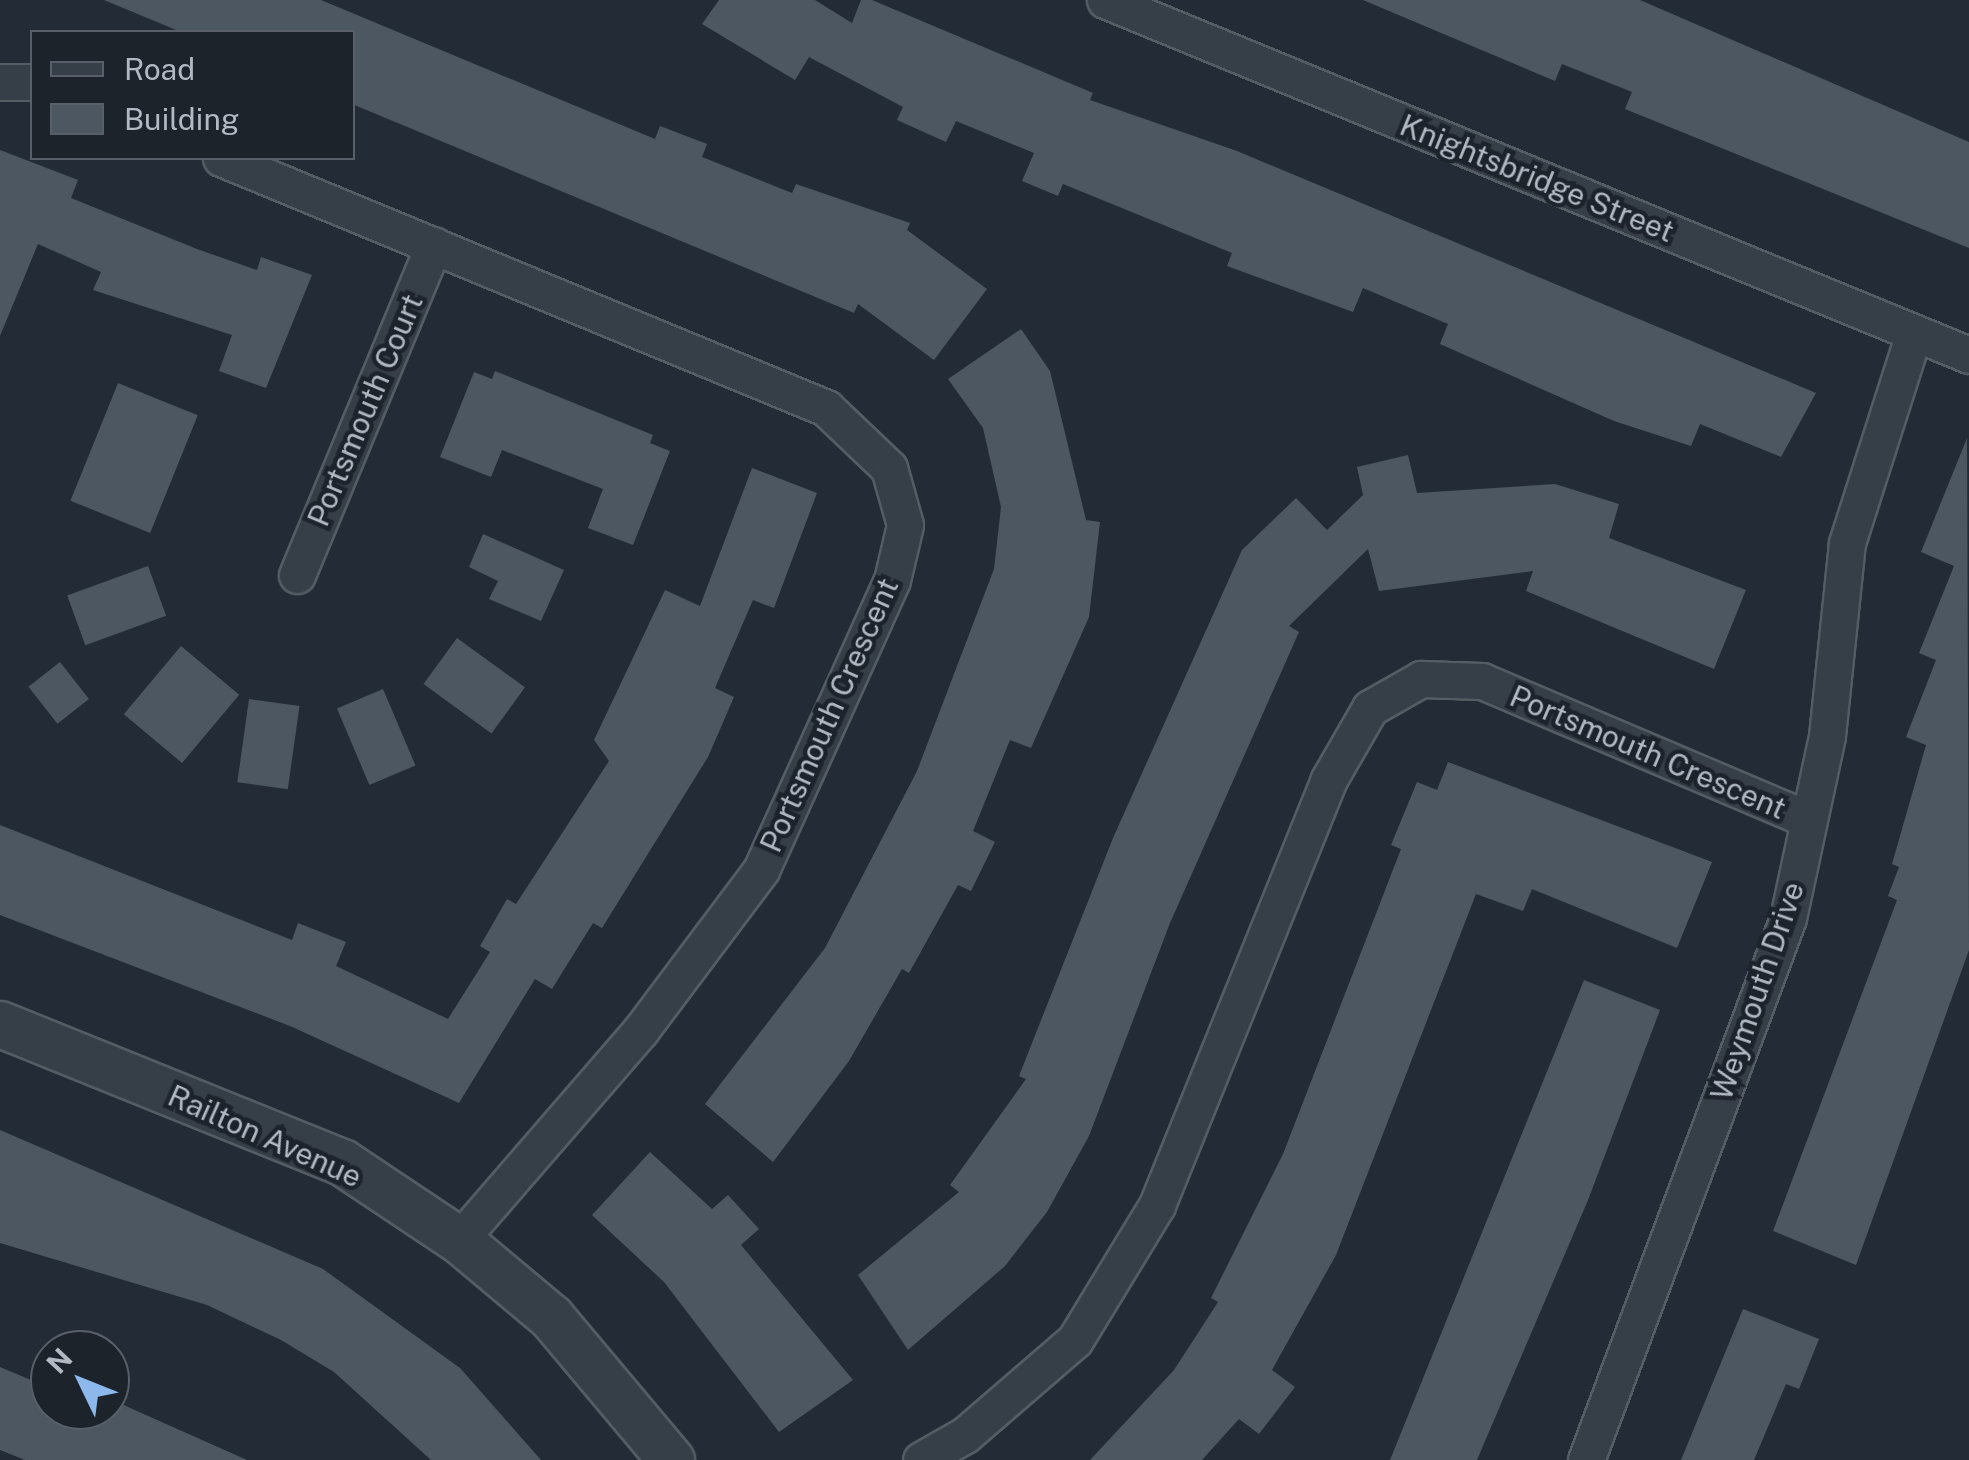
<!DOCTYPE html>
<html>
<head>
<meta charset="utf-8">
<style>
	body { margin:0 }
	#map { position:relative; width:1969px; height:1460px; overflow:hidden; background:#232c36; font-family:"Public Sans",sans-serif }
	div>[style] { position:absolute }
	.building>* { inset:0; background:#4c5762; transform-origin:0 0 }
	.roads { filter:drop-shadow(2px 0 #545c64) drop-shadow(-2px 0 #545c64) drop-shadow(0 2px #545c64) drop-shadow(0 -2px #545c64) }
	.minor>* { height:35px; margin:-17.5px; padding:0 17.5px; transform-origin:17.5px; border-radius:17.5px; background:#363e47 }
	.tertiary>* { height:45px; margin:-22.5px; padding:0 22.5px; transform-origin:22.5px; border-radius:22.5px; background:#363e47 }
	span { translate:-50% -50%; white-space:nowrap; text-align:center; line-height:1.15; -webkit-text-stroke:9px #1c232b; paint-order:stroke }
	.street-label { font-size:30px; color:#b1b9c3 }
	.legend { position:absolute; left:30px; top:30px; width:325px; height:130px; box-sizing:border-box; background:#1c232b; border:2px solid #585f68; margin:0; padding:12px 18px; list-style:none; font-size:30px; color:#b1b9c3 }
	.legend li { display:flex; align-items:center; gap:20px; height:50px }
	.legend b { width:50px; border:2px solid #585f68 }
	.north { position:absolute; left:30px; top:1330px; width:100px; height:100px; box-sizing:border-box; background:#1c232b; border:2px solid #585f68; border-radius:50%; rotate:313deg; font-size:28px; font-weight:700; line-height:40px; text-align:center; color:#b1b9c3 }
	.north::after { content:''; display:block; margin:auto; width:35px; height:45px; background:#8db8ec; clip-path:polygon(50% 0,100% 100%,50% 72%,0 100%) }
</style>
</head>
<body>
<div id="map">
	<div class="building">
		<i style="clip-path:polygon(104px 0,321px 0,655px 139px,660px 126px,707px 144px,702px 157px,792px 193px,796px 184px,910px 223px,907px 230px,987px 289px,934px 360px,858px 304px,854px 313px,352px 104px,352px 32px,181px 32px)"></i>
		<i style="clip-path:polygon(719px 0,815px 0,852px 23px,861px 0,872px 0,1093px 93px,1090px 100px,1237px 151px,1816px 393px,1781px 457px,1700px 424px,1691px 446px,1614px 421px,1440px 344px,1448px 324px,1363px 288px,1353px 312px,1227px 266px,1232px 253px,1063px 184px,1058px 196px,1022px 181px,1034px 153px,956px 121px,946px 142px,897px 120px,903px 107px,809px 57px,795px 80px,702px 24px)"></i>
		<i style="clip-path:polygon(1363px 0,1640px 0,1969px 142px,1969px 248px,1625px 109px,1632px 92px,1562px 64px,1555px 81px)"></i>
		<i style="clip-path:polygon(0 150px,78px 180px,71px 198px,197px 249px,257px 270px,261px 257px,312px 275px,266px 388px,219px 371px,232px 335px,93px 290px,101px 272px,38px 244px,0 336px)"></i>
		<i style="clip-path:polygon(1021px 329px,1050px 371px,1086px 520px,1100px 522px,1089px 617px,1031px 748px,1010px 740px,973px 831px,995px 842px,971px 891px,958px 885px,909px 973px,902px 969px,849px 1061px,773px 1162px,705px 1104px,825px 948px,917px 771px,994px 569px,1001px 507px,983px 428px,948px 379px)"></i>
		<i style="clip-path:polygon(495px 371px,653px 435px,650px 443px,670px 451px,633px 545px,588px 528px,603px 489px,502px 450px,491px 477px,440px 457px,474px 372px,492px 379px)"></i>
		<i style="left:118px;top:383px;width:86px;height:127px;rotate:22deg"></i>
		<i style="clip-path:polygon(1967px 438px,1969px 950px,1856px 1265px,1773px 1231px,1897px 900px,1888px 896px,1899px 867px,1892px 864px,1926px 745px,1906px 737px,1936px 660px,1919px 653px,1954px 566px,1921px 552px)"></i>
		<i style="clip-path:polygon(1408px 455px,1417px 493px,1555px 484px,1619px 504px,1609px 538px,1746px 590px,1714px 669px,1526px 591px,1533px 571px,1379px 591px,1368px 549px,1289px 626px,1299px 632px,1170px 923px,1089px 1136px,1047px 1212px,1005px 1266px,908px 1350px,858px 1275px,959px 1192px,950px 1185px,1026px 1079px,1019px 1076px,1113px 838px,1242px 550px,1296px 498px,1327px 530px,1363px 495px,1357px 467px)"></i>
		<i style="clip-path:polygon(752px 468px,817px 493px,774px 608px,753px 600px,715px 688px,734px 697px,708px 757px,602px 928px,593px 923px,552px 989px,535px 979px,459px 1103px,290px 1026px,0 915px,0 825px,292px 940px,298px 923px,346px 942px,336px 966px,448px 1019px,490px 952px,480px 946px,507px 899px,516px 904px,609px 761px,594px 740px,665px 590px,700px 606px)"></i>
		<i style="clip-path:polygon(483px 534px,564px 570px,541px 621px,489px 599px,498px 581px,469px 567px)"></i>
		<i style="left:148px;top:566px;width:53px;height:86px;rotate:70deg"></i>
		<i style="left:457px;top:638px;width:84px;height:57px;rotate:36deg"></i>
		<i style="left:181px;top:646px;width:76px;height:89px;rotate:40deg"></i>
		<i style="left:60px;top:662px;width:47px;height:40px;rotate:52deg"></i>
		<i style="left:383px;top:689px;width:83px;height:50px;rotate:67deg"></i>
		<i style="left:249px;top:699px;width:51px;height:84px;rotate:8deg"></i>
		<i style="clip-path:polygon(1448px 762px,1712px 862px,1677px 948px,1532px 889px,1523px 911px,1476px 894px,1336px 1255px,1272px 1370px,1295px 1387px,1259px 1434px,1239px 1419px,1202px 1460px,1090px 1460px,1174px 1370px,1218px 1302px,1211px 1298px,1283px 1154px,1401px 849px,1391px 845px,1417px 782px,1437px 790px)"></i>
		<i style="clip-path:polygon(1584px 980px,1660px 1010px,1588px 1200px,1477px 1460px,1390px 1460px)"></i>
		<i style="clip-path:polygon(0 1130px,323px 1269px,460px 1368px,541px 1460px,431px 1460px,334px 1372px,281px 1340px,207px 1305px,0 1243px)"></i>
		<i style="clip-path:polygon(650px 1152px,712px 1209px,728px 1195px,759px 1229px,741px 1245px,853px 1380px,779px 1432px,664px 1282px,592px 1215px)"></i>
		<i style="clip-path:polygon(1743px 1309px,1819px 1339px,1799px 1389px,1786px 1384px,1754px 1460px,1681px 1460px)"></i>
		<i style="clip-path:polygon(0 1367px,38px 1383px,50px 1373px,50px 1410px,110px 1410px,110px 1399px,247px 1460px,25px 1460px,0 1450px)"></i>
	</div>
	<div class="roads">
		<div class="minor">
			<i style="left:1105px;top:0;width:934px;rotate:22.34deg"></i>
			<i style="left:0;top:82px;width:32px"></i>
			<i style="left:221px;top:158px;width:655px;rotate:22.45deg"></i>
			<i style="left:826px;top:408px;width:87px;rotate:43.6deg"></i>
			<i style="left:889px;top:468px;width:59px;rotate:74.3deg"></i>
			<i style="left:905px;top:525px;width:57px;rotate:103.3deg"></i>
			<i style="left:892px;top:580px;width:318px;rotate:114.3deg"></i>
			<i style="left:761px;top:870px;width:200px;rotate:126.9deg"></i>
			<i style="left:641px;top:1030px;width:278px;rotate:130.9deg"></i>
			<i style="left:297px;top:575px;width:357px;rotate:-67.5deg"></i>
			<i style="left:921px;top:1460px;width:51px;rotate:-29.6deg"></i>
			<i style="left:965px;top:1435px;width:145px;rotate:-40.8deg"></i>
			<i style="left:1075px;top:1340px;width:158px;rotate:-58.7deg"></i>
			<i style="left:1157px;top:1205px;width:457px;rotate:-68deg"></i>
			<i style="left:1328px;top:781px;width:84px;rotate:-60.1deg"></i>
			<i style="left:1370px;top:708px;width:59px;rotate:-29.6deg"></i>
			<i style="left:1421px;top:679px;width:61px;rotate:1.9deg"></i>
			<i style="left:1482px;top:681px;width:355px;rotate:23deg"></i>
			<i style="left:1586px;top:1460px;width:578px;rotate:-69.56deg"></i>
			<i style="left:1788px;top:918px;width:186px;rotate:-77.9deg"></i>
			<i style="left:1827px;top:736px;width:194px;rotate:-84.1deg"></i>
			<i style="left:1847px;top:543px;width:220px;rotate:-72.3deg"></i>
		</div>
		<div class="tertiary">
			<i style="left:0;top:1024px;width:369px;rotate:22deg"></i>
			<i style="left:342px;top:1162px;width:141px;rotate:33.7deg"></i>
			<i style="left:459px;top:1240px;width:120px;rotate:39.9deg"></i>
			<i style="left:551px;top:1317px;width:187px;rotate:50deg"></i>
		</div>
	</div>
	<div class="street-label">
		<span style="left:1537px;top:178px;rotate:22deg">Knightsbridge Street</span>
		<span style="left:365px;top:410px;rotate:-67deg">Portsmouth Court</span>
		<span style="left:829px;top:715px;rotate:-66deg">Portsmouth Crescent</span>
		<span style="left:1648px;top:752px;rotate:23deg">Portsmouth Crescent</span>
		<span style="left:1757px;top:991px;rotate:-71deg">Weymouth Drive</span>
		<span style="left:265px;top:1136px;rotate:24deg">Railton Avenue</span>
	</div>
	<ul class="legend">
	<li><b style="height:12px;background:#363e47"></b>Road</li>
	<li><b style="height:28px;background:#4c5762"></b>Building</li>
	</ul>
	<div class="north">N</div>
</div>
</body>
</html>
